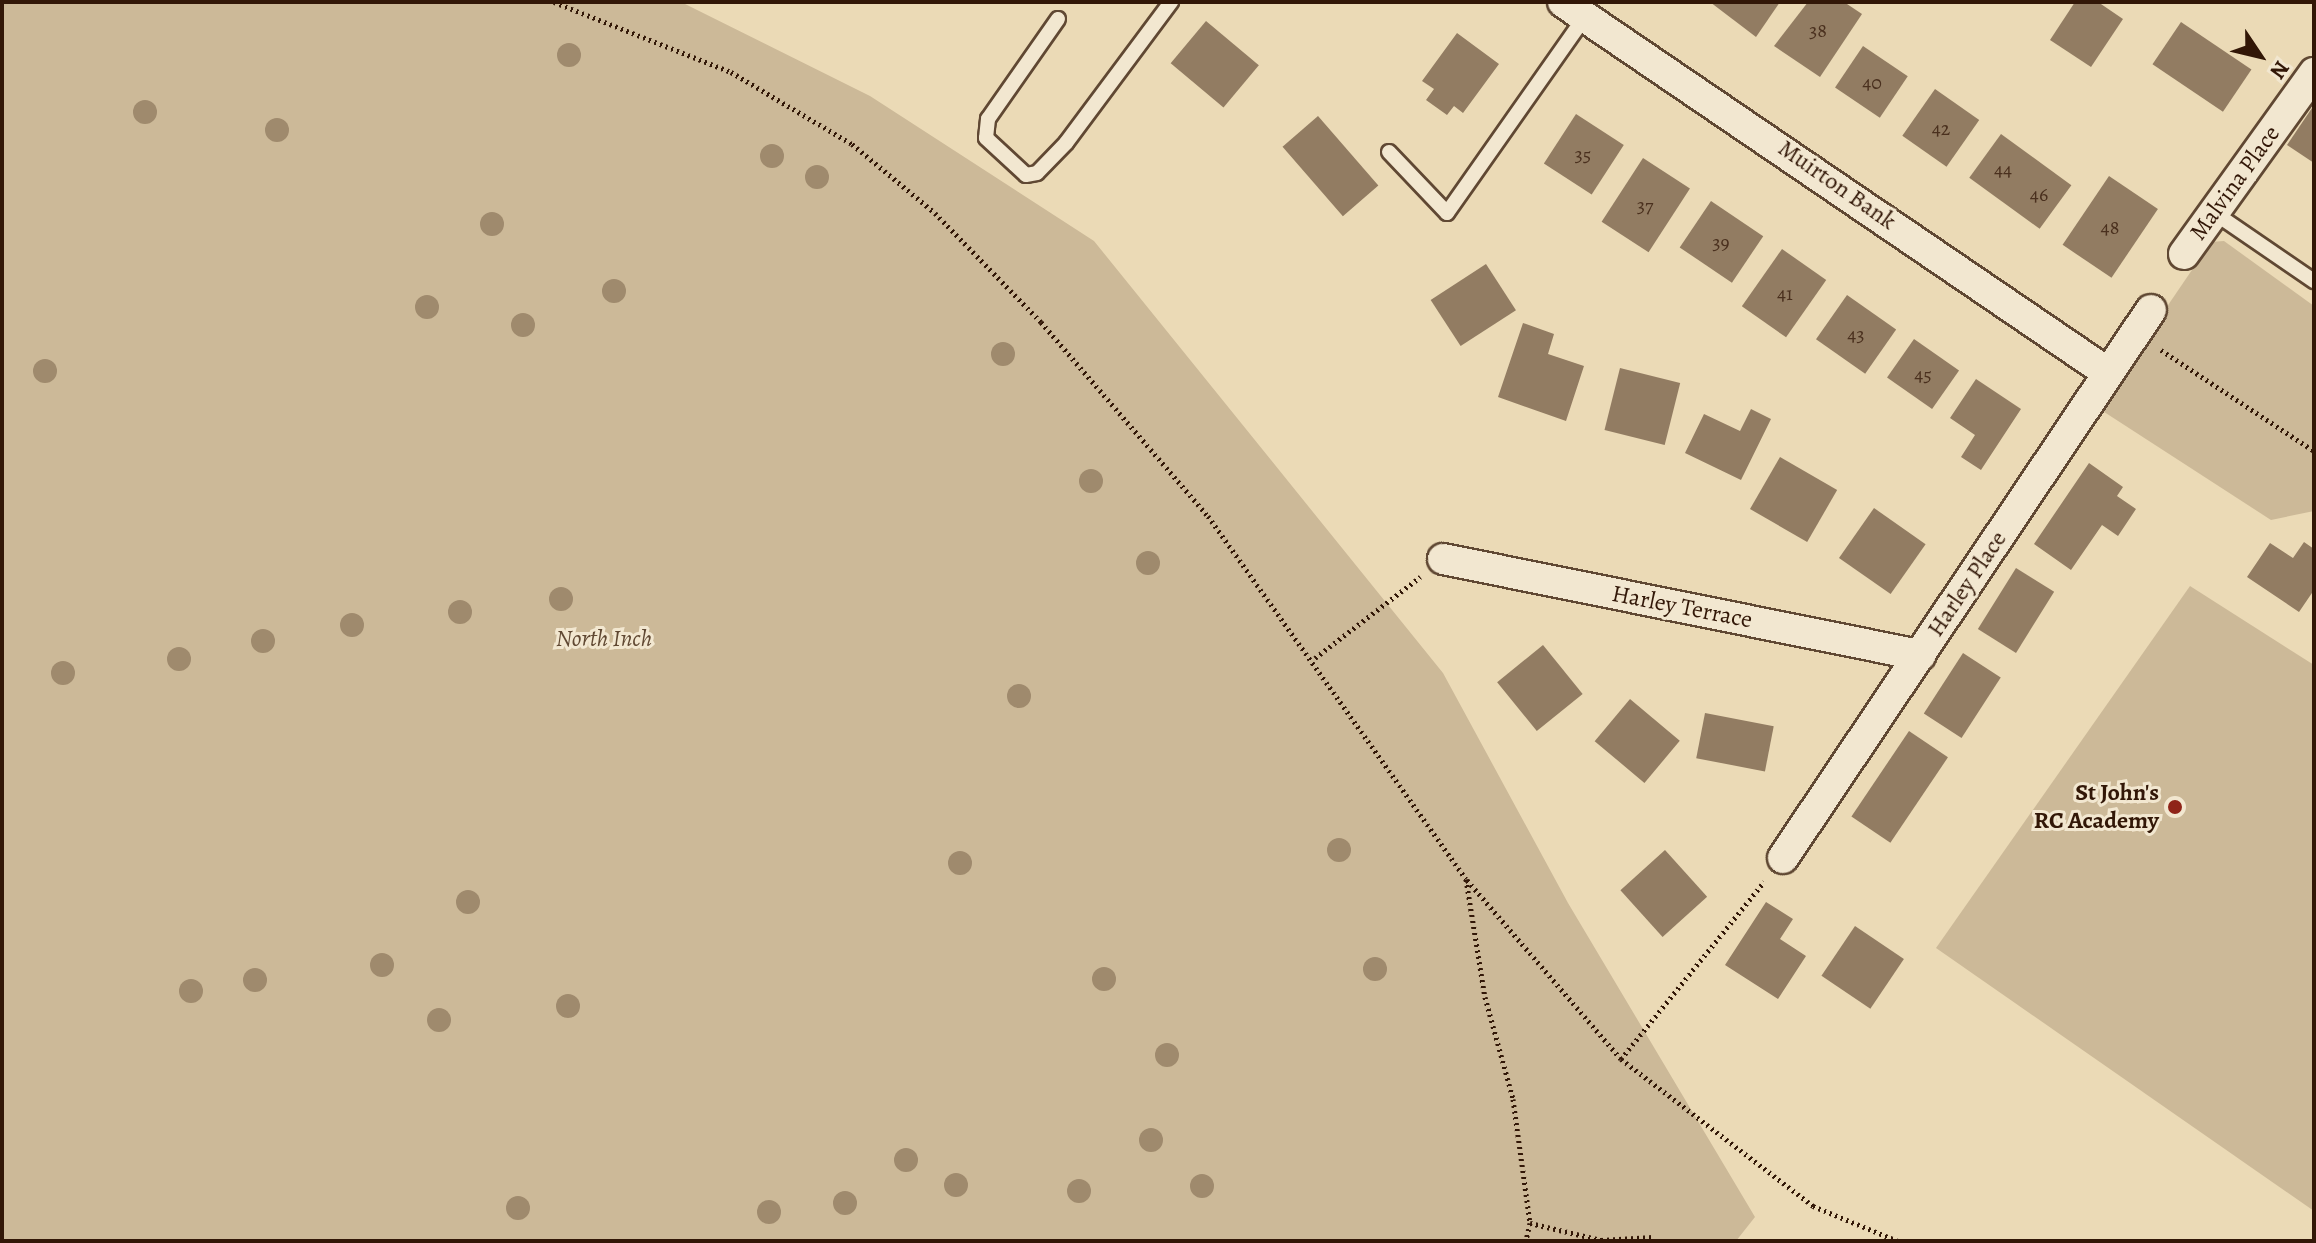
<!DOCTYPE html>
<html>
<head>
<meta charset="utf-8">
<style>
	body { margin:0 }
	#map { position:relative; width:2316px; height:1243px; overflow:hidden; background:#ebdab6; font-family:Alegreya,serif }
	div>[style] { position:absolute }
	.green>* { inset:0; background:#ccb998 }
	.building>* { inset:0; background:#927c62; transform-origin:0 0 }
	.path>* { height:5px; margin-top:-2.5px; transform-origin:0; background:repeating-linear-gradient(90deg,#321707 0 2px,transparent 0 6px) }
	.roads { filter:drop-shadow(2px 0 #604833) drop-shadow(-2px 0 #604833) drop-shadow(0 2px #604833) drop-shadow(0 -2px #604833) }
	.lane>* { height:14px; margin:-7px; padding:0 7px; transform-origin:7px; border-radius:7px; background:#f2e7d0 }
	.street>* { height:30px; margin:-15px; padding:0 15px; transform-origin:15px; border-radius:15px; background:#f2e7d0 }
	.trees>* { width:24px; height:24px; margin:-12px; border-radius:50%; background:#9f8a6d }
	.dots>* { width:22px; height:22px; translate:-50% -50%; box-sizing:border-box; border:4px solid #f2e7d0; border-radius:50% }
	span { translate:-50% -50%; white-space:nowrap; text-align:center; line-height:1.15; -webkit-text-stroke:6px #f2e7d0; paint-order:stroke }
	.number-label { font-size:20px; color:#4a301e }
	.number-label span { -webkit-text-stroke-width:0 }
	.street-label { font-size:24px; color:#321707 }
	.park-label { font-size:24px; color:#604832; font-style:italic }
	.poi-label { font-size:24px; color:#321707; font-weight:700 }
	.right { translate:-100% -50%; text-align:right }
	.frame { position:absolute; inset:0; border:4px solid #321707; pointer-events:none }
	.north { position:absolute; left:2220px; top:16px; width:80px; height:80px; -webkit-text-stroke:6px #f2e7d0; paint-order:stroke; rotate:125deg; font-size:22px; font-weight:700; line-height:32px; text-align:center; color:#321707 }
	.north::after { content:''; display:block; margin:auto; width:28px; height:36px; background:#321707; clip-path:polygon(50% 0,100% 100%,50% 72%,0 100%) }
</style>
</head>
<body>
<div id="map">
	<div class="green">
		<div style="clip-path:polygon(2px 2px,681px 2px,870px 96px,1094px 241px,1443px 673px,1568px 903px,1755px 1217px,1736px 1241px,2px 1241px)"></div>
		<div style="clip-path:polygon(2224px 241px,2314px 306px,2314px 511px,2271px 520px,2098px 408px,2211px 242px)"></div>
		<div style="clip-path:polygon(2190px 586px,2314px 665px,2314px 1211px,1936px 948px)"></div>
	</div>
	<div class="building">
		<div style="clip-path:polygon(1710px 2px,1780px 2px,1756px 37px)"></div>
		<div style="clip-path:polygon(1808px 2px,1844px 2px,1862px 14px,1820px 77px,1774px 46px)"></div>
		<div style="clip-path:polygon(2075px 2px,2098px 2px,2123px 19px,2091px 67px,2050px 40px)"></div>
		<div style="left:1206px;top:21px;width:69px;height:55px;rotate:40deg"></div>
		<div style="left:2181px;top:22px;width:85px;height:51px;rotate:34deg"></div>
		<div style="clip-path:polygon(1457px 33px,1499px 64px,1463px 113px,1454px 106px,1447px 115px,1426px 100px,1434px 89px,1422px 81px)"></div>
		<div style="left:1863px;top:46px;width:54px;height:50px;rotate:34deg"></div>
		<div style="left:1935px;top:89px;width:54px;height:57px;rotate:35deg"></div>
		<div style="clip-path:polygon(2314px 105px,2314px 163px,2287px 145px)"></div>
		<div style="left:1576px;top:114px;width:57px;height:59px;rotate:33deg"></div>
		<div style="left:1318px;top:116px;width:92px;height:47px;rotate:49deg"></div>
		<div style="left:2001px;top:134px;width:87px;height:54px;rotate:36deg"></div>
		<div style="left:1643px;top:158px;width:56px;height:76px;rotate:33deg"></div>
		<div style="left:2109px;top:176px;width:59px;height:83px;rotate:34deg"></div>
		<div style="left:1711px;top:201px;width:63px;height:56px;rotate:34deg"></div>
		<div style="left:1782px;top:249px;width:54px;height:70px;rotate:35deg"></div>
		<div style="left:1486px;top:264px;width:55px;height:66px;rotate:57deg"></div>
		<div style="left:1847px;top:295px;width:60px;height:54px;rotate:35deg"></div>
		<div style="clip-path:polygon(1523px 323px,1554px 334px,1548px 354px,1584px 366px,1566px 421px,1498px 397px)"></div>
		<div style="left:1914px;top:339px;width:55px;height:47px;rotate:35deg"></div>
		<div style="left:1620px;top:368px;width:62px;height:64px;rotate:14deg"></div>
		<div style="clip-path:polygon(1976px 379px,2021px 409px,1981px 470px,1961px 457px,1975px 435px,1950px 418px)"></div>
		<div style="clip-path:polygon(1751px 409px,1771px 419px,1741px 480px,1685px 453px,1704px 414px,1740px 431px)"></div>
		<div style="left:1780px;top:457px;width:66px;height:60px;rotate:30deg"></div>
		<div style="clip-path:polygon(2089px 463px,2123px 487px,2117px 496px,2136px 509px,2118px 536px,2102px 525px,2071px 570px,2034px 544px)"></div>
		<div style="left:1874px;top:508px;width:63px;height:61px;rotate:35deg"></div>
		<div style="clip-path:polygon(2304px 542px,2314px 549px,2314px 590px,2299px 612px,2247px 577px,2270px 543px,2293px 558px)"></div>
		<div style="left:2016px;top:568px;width:45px;height:72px;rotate:32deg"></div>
		<div style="left:1543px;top:645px;width:63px;height:59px;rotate:51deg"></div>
		<div style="left:1963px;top:653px;width:45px;height:72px;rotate:33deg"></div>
		<div style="left:1630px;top:699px;width:65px;height:55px;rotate:40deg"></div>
		<div style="left:1705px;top:713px;width:70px;height:46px;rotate:11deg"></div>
		<div style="left:1909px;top:731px;width:47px;height:103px;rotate:34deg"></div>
		<div style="left:1665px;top:850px;width:63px;height:60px;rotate:48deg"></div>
		<div style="clip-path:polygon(1766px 902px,1793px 919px,1780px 939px,1806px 956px,1778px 999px,1725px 965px)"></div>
		<div style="left:1855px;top:926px;width:59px;height:60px;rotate:34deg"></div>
	</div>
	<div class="path">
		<div style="left:554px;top:2px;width:190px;rotate:21.6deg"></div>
		<div style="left:731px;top:72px;width:141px;rotate:30.8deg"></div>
		<div style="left:852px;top:144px;width:108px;rotate:39.7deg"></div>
		<div style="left:935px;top:213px;width:152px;rotate:45.8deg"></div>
		<div style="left:1041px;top:322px;width:256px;rotate:49.3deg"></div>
		<div style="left:1208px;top:516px;width:445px;rotate:54.6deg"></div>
		<div style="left:1466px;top:879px;width:120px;rotate:80.9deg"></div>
		<div style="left:1485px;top:997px;width:106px;rotate:74.6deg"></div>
		<div style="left:1513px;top:1099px;width:125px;rotate:82.2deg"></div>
		<div style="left:1530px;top:1223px;width:18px;rotate:103deg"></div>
		<div style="left:2161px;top:350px;width:183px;rotate:33.4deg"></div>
		<div style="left:1315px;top:658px;width:133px;rotate:-37.6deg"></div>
		<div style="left:1467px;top:880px;width:236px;rotate:49.3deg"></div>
		<div style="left:1621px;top:1059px;width:242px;rotate:37.4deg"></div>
		<div style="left:1813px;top:1206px;width:92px;rotate:22.4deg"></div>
		<div style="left:1621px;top:1059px;width:228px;rotate:-51.1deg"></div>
		<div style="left:1530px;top:1223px;width:73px;rotate:13.5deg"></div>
		<div style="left:1601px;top:1240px;width:52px;rotate:-3.3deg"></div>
	</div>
	<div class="roads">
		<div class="lane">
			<div style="left:1058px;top:19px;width:122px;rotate:125deg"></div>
			<div style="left:988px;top:119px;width:19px;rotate:96deg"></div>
			<div style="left:986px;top:138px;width:54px;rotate:42.8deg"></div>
			<div style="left:1026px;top:175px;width:11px;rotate:-10deg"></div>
			<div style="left:1037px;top:173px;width:42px;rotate:-46deg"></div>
			<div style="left:1066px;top:143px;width:176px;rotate:-53.3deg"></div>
			<div style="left:1389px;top:152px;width:84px;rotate:46.4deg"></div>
			<div style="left:1447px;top:213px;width:240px;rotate:-54.9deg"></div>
			<div style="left:2216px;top:214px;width:119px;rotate:34.4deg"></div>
		</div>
		<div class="street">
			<div style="left:1563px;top:2px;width:659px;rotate:34.24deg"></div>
			<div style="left:2184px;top:254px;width:223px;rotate:-54.3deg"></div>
			<div style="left:1443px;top:559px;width:487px;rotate:11.4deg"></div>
			<div style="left:1783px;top:858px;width:660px;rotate:-56.12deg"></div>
		</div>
	</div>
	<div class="trees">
		<div style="left:569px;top:55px"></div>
		<div style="left:145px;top:112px"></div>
		<div style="left:277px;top:130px"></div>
		<div style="left:772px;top:156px"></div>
		<div style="left:817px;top:177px"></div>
		<div style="left:492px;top:224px"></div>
		<div style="left:614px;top:291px"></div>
		<div style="left:427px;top:307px"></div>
		<div style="left:523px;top:325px"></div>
		<div style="left:1003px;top:354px"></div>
		<div style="left:45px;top:371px"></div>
		<div style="left:1091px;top:481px"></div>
		<div style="left:1148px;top:563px"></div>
		<div style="left:561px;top:599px"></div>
		<div style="left:460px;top:612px"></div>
		<div style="left:352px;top:625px"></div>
		<div style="left:263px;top:641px"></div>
		<div style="left:179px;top:659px"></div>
		<div style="left:63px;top:673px"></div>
		<div style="left:1019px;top:696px"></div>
		<div style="left:1339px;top:850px"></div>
		<div style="left:960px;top:863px"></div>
		<div style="left:468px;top:902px"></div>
		<div style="left:382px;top:965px"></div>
		<div style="left:1375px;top:969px"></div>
		<div style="left:1104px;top:979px"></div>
		<div style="left:255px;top:980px"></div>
		<div style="left:191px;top:991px"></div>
		<div style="left:568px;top:1006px"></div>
		<div style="left:439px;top:1020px"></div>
		<div style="left:1167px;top:1055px"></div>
		<div style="left:1151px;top:1140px"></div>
		<div style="left:906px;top:1160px"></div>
		<div style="left:956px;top:1185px"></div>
		<div style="left:1202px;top:1186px"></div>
		<div style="left:1079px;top:1191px"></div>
		<div style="left:845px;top:1203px"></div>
		<div style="left:518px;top:1208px"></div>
		<div style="left:769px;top:1212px"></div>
	</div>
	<div class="dots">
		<div style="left:2175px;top:807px;background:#8f2418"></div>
	</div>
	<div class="number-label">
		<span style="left:1818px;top:30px">38</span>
		<span style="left:1872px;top:82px">40</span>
		<span style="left:1941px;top:128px">42</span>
		<span style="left:1583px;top:154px">35</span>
		<span style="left:2003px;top:169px">44</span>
		<span style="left:2039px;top:194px">46</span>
		<span style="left:1645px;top:205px">37</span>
		<span style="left:2110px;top:227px">48</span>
		<span style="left:1721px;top:242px">39</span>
		<span style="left:1785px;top:293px">41</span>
		<span style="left:1856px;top:334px">43</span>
		<span style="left:1923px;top:374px">45</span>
	</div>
	<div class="street-label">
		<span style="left:2235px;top:183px;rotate:-54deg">Malvina Place</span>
		<span style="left:1837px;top:185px;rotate:35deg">Muirton Bank</span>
		<span style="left:1967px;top:584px;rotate:-56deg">Harley Place</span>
		<span style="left:1682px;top:607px;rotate:11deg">Harley Terrace</span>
	</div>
	<div class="park-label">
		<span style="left:604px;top:639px">North Inch</span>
	</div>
	<div class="poi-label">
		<span class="right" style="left:2159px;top:807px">St John's<br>RC Academy</span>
	</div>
	<div class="frame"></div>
	<div class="north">N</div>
</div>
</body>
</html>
